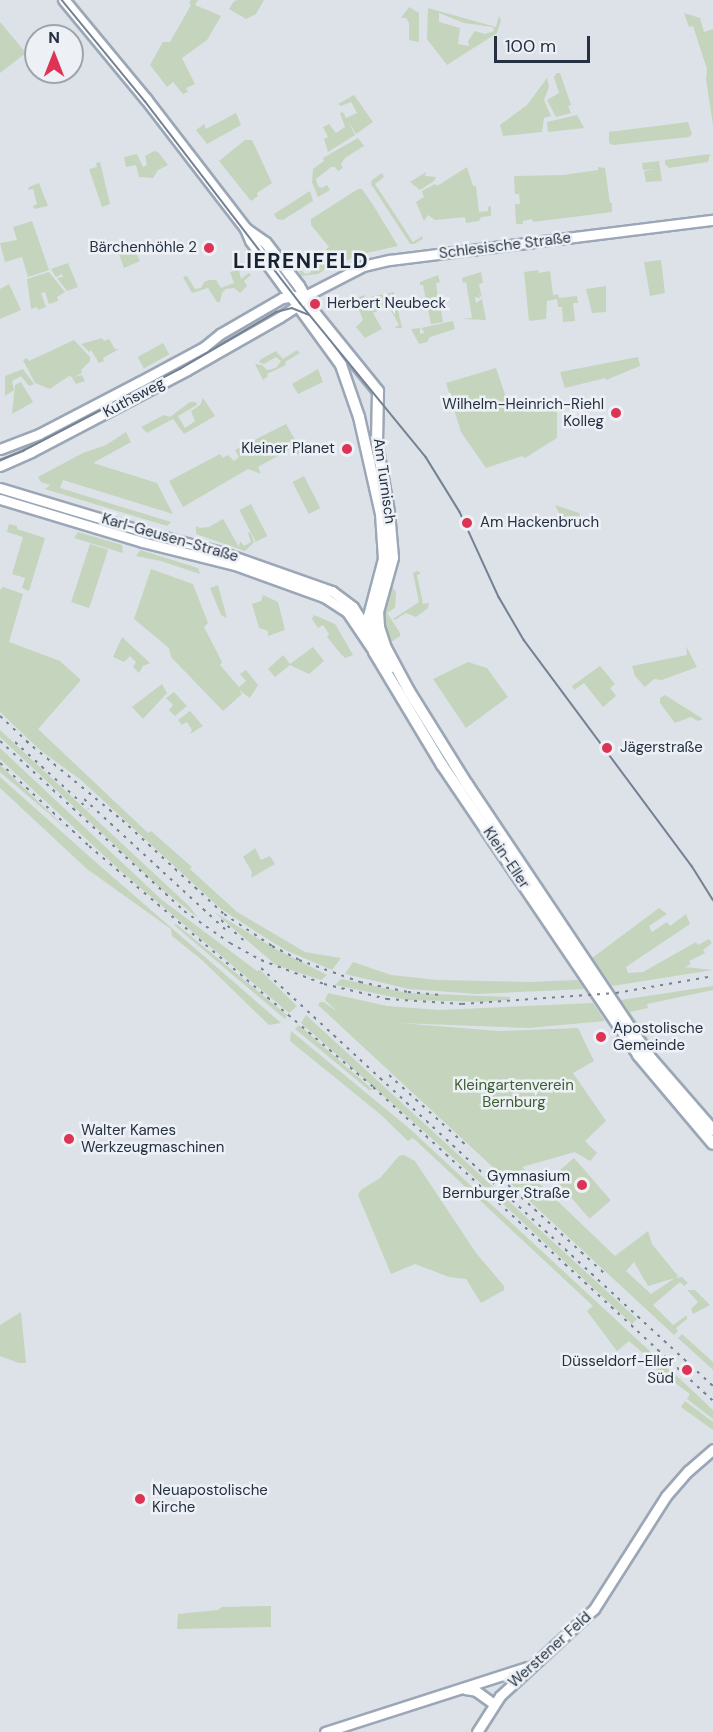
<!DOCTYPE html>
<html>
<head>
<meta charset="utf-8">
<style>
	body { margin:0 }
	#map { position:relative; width:713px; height:1732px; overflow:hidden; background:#dde2e9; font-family:"DM Sans",sans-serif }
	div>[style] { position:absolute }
	.green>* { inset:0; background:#c4d4bd; transform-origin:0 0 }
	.roads { filter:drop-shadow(2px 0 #9ba7b6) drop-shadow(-2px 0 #9ba7b6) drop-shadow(0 2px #9ba7b6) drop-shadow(0 -2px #9ba7b6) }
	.secondary>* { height:9px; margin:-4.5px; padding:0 4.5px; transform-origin:4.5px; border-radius:4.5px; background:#fff }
	.primary>* { height:10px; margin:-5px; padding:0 5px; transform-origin:5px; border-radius:5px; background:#fff }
	.tram>* { height:1.5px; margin:-0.75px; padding:0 0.75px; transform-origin:0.75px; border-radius:0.75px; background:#758294 }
	.rail>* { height:2px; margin-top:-1px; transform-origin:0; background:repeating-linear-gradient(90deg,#758294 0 3px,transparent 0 9px) }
	.dots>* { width:16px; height:16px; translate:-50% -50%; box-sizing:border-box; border:3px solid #edf1f6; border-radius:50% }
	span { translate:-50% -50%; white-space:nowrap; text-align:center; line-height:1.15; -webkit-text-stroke:5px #edf1f6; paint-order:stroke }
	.street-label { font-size:15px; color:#253141 }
	.poi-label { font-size:15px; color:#253141 }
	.right { translate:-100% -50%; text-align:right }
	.left { translate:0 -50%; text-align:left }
	.park-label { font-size:15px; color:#3c5f31 }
	.district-label { font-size:21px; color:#172232; font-weight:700; letter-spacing:1.5px }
	.north { position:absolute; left:24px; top:24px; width:60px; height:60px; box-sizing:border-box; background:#edf1f6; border:2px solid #9da4ae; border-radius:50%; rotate:0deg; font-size:16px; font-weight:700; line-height:24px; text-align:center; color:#253141 }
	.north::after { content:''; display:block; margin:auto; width:21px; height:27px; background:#d35; clip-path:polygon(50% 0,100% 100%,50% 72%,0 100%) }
	.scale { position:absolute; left:494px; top:36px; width:96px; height:27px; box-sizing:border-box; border:3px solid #253141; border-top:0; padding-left:8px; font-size:18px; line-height:21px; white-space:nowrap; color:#253141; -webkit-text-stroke:4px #edf1f6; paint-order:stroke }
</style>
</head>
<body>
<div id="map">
	<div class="green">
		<div style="clip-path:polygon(191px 0,198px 0,195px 5px,221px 16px,207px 40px,182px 58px,195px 84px,186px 88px,188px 92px,183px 94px,173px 82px,167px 87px,150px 65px,163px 42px,170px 42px,191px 5px,189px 3px)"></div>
		<div style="clip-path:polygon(238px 0,264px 0,256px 14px,246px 19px,229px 9px,234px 1px)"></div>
		<div style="clip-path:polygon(409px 7px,419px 13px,419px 42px,409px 40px,409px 23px,406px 18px,401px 18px)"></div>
		<div style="clip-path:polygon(evenodd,428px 8px,496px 27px,499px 16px,501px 20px,497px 33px,447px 65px,427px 39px,428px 8px,439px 13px,464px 23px,493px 27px,494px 31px,485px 34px,475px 31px,468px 41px,469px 46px,458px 44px,460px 28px,439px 22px,439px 13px)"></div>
		<div style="clip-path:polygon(684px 13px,700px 18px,704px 32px,713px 29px,713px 125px,706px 79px,707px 69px,693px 26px,689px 27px)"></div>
		<div style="clip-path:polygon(0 22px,26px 53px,0 73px)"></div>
		<div style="clip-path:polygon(557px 73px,560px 73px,571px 105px,568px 106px,571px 113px,556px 117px,547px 100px,559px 93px,554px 77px)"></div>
		<div style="clip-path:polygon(547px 78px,549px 87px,544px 100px,551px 116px,544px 118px,542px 132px,503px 136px,500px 125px,527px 105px)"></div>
		<div style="clip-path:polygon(354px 95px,373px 122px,356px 134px,348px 121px,355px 135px,328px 152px,324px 139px,328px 137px,323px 127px,329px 124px,336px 133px,345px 127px,340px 113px,343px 112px,346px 118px,357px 113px,351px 102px,341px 106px,338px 104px)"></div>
		<div style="clip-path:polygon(236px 113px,241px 125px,207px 144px,196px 130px,204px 124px,206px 129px)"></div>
		<div style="clip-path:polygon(577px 115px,584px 128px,548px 132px,547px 122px)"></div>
		<div style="clip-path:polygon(688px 122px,692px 134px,689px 137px,613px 145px,609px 143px,609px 132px)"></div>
		<div style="clip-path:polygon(358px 138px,364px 146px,345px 158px,341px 164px,343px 168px,338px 171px,335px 167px,331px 167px,316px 179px,318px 186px,322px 188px,327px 185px,330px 190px,318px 197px,312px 182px,313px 169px,324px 161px,323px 158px)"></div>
		<div style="clip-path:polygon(245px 140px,252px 140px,272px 183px,257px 193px,258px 196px,251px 201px,219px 161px)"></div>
		<div style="clip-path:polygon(154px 151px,158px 152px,168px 165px,158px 170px,153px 178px,139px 177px,136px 165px,126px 167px,124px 157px,137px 154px,143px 167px,147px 165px,145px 156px)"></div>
		<div style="clip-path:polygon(710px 154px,708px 162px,669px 168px,665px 164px,665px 160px)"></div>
		<div style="clip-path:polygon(659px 161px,662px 181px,646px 182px,644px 171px,655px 169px,643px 170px,642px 163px)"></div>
		<div style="clip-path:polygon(100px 162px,110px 204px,102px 207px,89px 169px,97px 167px,96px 163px)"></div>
		<div style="clip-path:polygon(467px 167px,473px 186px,476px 186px,479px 212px,488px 211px,488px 207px,491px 206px,491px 216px,481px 217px,479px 221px,466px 223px,465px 217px,435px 220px,428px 215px,424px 221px,416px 202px,424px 197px,422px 191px,435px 184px,437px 186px)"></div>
		<div style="clip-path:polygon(598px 167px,605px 168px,610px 203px,612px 203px,612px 212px,533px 222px,532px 219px,523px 221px,523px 224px,516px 224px,515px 204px,520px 204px,519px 194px,515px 194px,514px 176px,563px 175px,598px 170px)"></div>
		<div style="clip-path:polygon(426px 172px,425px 176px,436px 177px,434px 181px,420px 190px,410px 182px)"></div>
		<div style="clip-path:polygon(382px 173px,384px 177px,375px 184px,413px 242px,422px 236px,423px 239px,414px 244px,410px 244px,371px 184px,372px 180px)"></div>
		<div style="clip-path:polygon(39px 183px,48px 206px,34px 209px,33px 206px,37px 204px,33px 189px,28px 190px,29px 187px)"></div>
		<div style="clip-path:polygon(358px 189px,362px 189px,373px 205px,398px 246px,362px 254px,340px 263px,338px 261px,318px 274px,301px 276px,299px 271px,301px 269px,305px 274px,310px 273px,312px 268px,309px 263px,329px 247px,311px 225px,311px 219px)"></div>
		<div style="clip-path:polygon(310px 191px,313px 201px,283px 220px,277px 219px,274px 214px)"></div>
		<div style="clip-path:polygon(32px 221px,49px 270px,28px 277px,22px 257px,5px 262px,0 243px,17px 240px,13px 227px)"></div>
		<div style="clip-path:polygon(138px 242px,142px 251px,136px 253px,140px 261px,124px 268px,115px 243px,119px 243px,122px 249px)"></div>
		<div style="clip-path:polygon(661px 260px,665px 293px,650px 296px,644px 262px)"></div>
		<div style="clip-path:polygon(68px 263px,78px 287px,67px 291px,57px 278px,63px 277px,62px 274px,56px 277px,51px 269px)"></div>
		<div style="clip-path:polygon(239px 269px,241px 279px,249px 273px,251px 275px,244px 281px,247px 286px,240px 293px,234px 288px,226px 289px,222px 293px,220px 302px,217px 302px,208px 288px,192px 293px,183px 277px,187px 276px,195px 289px,201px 288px,204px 282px,209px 280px,216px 280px,221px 288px,234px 283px,230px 272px)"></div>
		<div style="clip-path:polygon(538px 270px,539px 273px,550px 271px,553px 295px,558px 294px,559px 298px,577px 296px,578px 303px,573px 303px,575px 321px,563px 322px,562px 307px,558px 307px,557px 299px,547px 301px,546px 319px,529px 321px,524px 272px)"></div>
		<div style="clip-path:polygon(49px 272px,65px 292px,57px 297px,58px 301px,49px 304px,45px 292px,41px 293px,46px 307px,38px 310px,37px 307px,31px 309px,27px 279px)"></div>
		<div style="clip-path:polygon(481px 272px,483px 283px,479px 284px,482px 298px,479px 294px,480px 298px,475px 297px,476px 303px,482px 299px,486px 320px,462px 319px,472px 318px,466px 282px,463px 283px,462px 278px)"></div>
		<div style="clip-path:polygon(438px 275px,440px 282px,436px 283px,438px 297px,431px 297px,432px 303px,439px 298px,443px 322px,431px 324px,423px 285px,420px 285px,420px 282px)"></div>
		<div style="clip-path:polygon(9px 284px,21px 310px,0 319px,0 289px)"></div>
		<div style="clip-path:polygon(606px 286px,606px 312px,592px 313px,586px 289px)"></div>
		<div style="clip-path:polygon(394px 292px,402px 328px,394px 328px,399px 325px,388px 305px,373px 313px,382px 329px,365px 338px,356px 327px,363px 320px,355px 299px,364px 295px,365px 298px,385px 294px,388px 302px,392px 299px,386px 294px)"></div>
		<div style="clip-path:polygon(453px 321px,455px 329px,430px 337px,427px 342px,419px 344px,411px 329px,420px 328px,420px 334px,425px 333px,421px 328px)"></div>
		<div style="clip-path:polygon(102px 338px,104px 341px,109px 339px,115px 349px,119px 349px,103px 358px,104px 361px,99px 363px,91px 350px,89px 352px,81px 344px)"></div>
		<div style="clip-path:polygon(74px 340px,90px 357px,90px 361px,81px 370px,82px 373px,74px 377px,82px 375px,85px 381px,76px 384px,72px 377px,69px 376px,50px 389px,35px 383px,23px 360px,27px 358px,29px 361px)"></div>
		<div style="left:163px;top:343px;width:13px;height:29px;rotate:61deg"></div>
		<div style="clip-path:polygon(297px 350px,300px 353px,285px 362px,286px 365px,267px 374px,268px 376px,263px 380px,255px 364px,262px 365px,267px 370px,276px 368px,281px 361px,276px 357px,264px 364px,259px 362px,261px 359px,276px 351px,283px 359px)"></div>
		<div style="clip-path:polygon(638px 357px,640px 366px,606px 380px,605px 378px,565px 388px,560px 372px)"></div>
		<div style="clip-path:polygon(496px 368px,510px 409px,525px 404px,526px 407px,557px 403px,557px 438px,525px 458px,522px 456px,486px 468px,461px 432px,446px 383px)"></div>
		<div style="clip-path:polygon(23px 369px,34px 384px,29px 386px,21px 376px,12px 381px,14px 390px,5px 396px,5px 376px)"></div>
		<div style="clip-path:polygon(318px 369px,323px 382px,298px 394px,292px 384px)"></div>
		<div style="clip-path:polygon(21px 382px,33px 402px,12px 414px,15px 385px)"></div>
		<div style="clip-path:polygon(203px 398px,215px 416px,184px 434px,173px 419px,147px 433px,141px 427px,164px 415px,170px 417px,190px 402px,196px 402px,197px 405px,178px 416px,185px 428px,195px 421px,191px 411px,200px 405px)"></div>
		<div style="clip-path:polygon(286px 424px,302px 452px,296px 455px,292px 448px,258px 467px,261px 474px,248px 469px,183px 507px,169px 481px,220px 454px,223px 458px,228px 455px,234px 461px,239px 457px,235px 450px)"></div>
		<div style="clip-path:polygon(126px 432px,131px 442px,93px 463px,157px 483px,173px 514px,63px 480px,60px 488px,171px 522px,167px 526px,45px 489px,50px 485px,41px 482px,38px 477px,83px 453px,106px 445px)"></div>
		<div style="left:304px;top:476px;width:36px;height:13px;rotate:63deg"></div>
		<div style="left:251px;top:504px;width:36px;height:13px;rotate:63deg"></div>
		<div style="clip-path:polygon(555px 505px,579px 513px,581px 520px,563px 522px)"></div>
		<div style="clip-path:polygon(223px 519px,239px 547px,240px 541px,244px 546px,251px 542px,248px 533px,250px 532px,254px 542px,245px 551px,196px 534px,196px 526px,200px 528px,209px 527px)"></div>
		<div style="clip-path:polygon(9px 524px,17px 526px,17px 529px,45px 538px,29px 591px,22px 588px,25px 578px,12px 574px,23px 537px,7px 532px)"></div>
		<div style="clip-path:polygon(78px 532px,122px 545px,123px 553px,74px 538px)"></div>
		<div style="left:90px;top:544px;width:19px;height:61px;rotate:18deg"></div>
		<div style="clip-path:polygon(140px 550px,198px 568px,200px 574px,161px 561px,136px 556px)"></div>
		<div style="clip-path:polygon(151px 569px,193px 584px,208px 623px,204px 627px,222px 662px,220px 665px,239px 687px,246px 681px,240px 674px,246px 670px,258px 685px,250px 698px,239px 690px,242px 694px,223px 711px,171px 657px,169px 648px,134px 619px)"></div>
		<div style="clip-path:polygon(417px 571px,421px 573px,417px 575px,423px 604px,429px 603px,428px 608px,416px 617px,406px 613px,395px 620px,393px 619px,419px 602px,413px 573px)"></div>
		<div style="clip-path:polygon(218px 585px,227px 618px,221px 615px,210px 588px)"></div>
		<div style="clip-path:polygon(3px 587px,23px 594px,9px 642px,60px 661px,81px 680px,38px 729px,148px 833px,151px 831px,192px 867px,190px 869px,237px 912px,305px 952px,341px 958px,332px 970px,285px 950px,221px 909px,81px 780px,40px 750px,0 712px,0 590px)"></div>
		<div style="clip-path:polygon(392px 587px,396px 592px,395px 608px,387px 613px,400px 633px,400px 636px,391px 642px,385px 629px,384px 616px)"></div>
		<div style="clip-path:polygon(263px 595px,278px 602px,285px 630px,268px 636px,268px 631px,259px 628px,252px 604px,261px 601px)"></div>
		<div style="clip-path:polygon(314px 615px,335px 624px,353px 655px,345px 658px,341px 654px,327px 637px,329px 634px,323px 625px,318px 628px,312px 619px)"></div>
		<div style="clip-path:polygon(122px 637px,150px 663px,143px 666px,139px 673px,133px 667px,136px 662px,130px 656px,124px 662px,113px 657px)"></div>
		<div style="clip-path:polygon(686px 646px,697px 667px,662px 680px,654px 679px,645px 687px,635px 676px,632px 666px,687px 655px)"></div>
		<div style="clip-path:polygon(313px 647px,324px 661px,309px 674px,290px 665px,275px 677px,268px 669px,283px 655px,290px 664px)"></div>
		<div style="clip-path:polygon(468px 662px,487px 668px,508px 697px,466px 728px,433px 679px)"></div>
		<div style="clip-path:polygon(600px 666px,615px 684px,610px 688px,616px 696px,603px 707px,584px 683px,574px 690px,572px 686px)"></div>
		<div style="clip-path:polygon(162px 684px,167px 693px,143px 719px,132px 707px)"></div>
		<div style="clip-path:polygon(174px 692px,187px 706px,175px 716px,169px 710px,173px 705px,166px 698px)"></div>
		<div style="clip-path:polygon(665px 695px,703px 719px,698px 721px,691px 717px,675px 723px,660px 703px,660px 698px)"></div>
		<div style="clip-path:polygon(190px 711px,203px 726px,190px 734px,192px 730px,187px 722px,182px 725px,178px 720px)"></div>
		<div style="clip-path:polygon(0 730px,189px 906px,198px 918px,158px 886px,0 737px)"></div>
		<div style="clip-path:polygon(0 748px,162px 900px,257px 971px,260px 970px,297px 1006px,289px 1013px,123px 873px,0 759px)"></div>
		<div style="clip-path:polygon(0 765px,43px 806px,68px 830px,0 772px)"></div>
		<div style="clip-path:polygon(0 777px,99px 865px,281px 1023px,269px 1025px,202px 960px,172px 936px,171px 929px,87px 869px,0 788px)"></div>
		<div style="clip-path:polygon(255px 848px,261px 860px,270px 856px,275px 864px,251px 878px,252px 872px,243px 857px)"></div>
		<div style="clip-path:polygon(659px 908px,667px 914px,649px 926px,652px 932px,667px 922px,670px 926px,686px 914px,690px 924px,626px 967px,628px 973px,643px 972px,696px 942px,698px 945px,709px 939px,712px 943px,703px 950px,705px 953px,689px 961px,691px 964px,685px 967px,713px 970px,612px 986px,592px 958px)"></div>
		<div style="clip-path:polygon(214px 912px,272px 947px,327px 975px,321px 980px,276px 965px)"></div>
		<div style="clip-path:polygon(176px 924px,287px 1015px,285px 1019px,174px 925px)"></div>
		<div style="clip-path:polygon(353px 962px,391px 975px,437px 980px,530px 982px,578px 980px,584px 989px,477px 994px,409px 989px,345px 974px)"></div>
		<div style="clip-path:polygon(341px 979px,408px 993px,511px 997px,507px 1000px,482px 1002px,407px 1000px,335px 985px)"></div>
		<div style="clip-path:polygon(713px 986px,713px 990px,647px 1004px,648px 1008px,630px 1012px,653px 1045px,671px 1039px,671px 1042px,655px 1047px,650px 1045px,621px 1000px)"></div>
		<div style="clip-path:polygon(evenodd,328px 993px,387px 1006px,439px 1010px,593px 1003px,605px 1021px,528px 1028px,399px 1023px,499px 1031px,578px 1028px,594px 1061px,573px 1073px,606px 1121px,585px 1141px,597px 1153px,590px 1161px,575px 1152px,522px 1167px,615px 1256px,648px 1231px,652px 1244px,678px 1276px,676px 1278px,682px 1277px,688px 1283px,684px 1286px,680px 1282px,653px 1305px,673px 1325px,687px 1315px,687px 1319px,676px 1328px,678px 1331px,674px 1335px,318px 1005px,320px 1002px,324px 1002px,339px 1013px,325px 1000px,328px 993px,634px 1262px,648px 1286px,675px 1278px,651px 1294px,626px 1271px,634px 1262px)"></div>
		<div style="clip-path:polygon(306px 1015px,637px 1319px,632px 1324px,445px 1150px,301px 1023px)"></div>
		<div style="clip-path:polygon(299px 1025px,373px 1090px,369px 1090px,295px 1029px)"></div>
		<div style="clip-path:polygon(291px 1031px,410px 1129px,655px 1356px,651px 1360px,629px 1341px,617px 1351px,587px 1311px,593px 1306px,413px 1138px,408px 1141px,380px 1114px,290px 1041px)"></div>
		<div style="clip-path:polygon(404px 1155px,415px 1161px,476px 1253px,504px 1286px,504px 1290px,481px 1303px,466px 1279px,449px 1277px,415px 1264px,391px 1274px,358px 1195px,361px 1190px,380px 1178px,399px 1156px)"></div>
		<div style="left:574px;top:1158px;width:56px;height:28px;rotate:49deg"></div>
		<div style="clip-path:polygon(687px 1290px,695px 1290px,710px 1305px,693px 1314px,691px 1309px,698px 1302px)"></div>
		<div style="clip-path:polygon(21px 1312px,26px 1363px,19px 1363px,0 1356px,0 1325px)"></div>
		<div style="clip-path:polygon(682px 1334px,713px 1362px,713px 1370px,678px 1338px)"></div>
		<div style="clip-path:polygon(659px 1359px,713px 1410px,713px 1419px,687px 1399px,690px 1394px,655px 1368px)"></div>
		<div style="clip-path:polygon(685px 1401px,713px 1422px,713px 1430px,681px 1407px)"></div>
		<div style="clip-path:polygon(271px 1606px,271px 1627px,177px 1629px,178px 1614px,218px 1610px,222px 1607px)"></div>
	</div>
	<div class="roads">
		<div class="secondary">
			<div style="left:0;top:449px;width:42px;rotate:-21deg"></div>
			<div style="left:39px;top:434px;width:113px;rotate:-27.5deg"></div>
			<div style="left:139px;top:382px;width:74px;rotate:-28.3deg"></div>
			<div style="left:204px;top:347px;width:21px;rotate:-39deg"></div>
			<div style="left:220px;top:334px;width:72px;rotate:-30.1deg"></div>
			<div style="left:282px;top:298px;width:14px;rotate:-8deg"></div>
			<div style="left:0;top:466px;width:34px;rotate:-24deg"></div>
			<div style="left:31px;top:452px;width:176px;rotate:-27.7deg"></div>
			<div style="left:187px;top:370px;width:107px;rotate:-29.7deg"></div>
			<div style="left:280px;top:317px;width:20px;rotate:-33deg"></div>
			<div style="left:297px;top:306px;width:13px;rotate:-51deg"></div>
			<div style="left:305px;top:296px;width:65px;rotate:-27.3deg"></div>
			<div style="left:363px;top:266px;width:28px;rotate:-13deg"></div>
			<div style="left:390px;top:260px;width:325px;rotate:-7.1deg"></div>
			<div style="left:0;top:488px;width:148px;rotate:16.8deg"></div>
			<div style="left:142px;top:531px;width:82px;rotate:14.9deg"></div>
			<div style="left:221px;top:552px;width:118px;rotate:19.4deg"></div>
			<div style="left:332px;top:591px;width:26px;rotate:37deg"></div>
			<div style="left:353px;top:607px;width:71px;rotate:57.7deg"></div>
			<div style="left:0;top:499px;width:148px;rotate:16.8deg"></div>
			<div style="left:142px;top:542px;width:96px;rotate:13.9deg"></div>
			<div style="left:235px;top:565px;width:95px;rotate:19.8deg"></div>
			<div style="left:324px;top:597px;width:27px;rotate:33deg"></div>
			<div style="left:347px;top:612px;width:48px;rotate:56deg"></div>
			<div style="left:465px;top:1689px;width:11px;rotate:10deg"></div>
			<div style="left:476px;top:1691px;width:22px;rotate:36deg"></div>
			<div style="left:325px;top:1732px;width:213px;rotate:-17.8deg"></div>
			<div style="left:477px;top:1732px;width:43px;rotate:-57.4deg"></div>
			<div style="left:500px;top:1696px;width:128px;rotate:-42.8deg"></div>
			<div style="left:594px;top:1609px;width:134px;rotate:-57.5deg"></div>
			<div style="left:666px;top:1496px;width:33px;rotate:-49deg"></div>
			<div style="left:688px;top:1471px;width:33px;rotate:-41deg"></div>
		</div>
		<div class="primary">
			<div style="left:64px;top:0;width:129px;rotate:50.4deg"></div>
			<div style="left:146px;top:99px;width:164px;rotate:52.4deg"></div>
			<div style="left:246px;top:229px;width:13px;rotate:67deg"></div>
			<div style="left:251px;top:241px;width:153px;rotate:54deg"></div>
			<div style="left:341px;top:365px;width:55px;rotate:70.9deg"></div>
			<div style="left:359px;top:417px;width:99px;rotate:77.2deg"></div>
			<div style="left:381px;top:514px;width:45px;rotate:86.2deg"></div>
			<div style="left:384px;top:559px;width:59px;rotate:104.7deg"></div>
			<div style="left:369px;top:616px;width:36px;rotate:82deg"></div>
			<div style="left:374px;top:652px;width:132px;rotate:59deg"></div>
			<div style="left:442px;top:765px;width:350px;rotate:55.9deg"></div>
			<div style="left:638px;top:1055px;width:116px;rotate:49.9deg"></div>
			<div style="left:246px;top:229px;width:24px;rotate:35deg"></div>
			<div style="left:266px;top:243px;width:54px;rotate:52.5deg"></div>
			<div style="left:299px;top:286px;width:30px;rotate:60deg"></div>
			<div style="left:314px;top:312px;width:102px;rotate:51deg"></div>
			<div style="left:378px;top:391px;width:53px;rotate:91.1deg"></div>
			<div style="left:377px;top:444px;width:69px;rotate:80deg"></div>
			<div style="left:389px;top:512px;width:46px;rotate:85deg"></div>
			<div style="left:393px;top:558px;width:56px;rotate:105.5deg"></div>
			<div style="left:378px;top:612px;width:15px;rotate:86deg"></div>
			<div style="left:379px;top:627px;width:22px;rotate:72deg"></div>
			<div style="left:386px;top:648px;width:49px;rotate:61.9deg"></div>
			<div style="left:409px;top:691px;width:110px;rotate:58.1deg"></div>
			<div style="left:467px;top:784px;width:327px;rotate:56.2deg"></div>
			<div style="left:649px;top:1056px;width:98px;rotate:49.1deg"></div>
		</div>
	</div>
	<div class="tram">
		<div style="left:62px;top:0;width:131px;rotate:50.6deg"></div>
		<div style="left:145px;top:101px;width:255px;rotate:52.5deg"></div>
		<div style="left:300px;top:303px;width:199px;rotate:50.7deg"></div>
		<div style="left:426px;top:457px;width:65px;rotate:58.3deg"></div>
		<div style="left:460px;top:512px;width:94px;rotate:65.4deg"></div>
		<div style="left:499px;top:597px;width:50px;rotate:59.8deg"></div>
		<div style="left:524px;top:640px;width:282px;rotate:53.4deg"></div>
		<div style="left:692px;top:866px;width:40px;rotate:58deg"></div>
		<div style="left:0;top:460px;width:25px;rotate:-21deg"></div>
		<div style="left:23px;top:451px;width:177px;rotate:-27.6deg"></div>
		<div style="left:180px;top:369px;width:112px;rotate:-30.7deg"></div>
		<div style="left:276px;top:312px;width:16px;rotate:-14deg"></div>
		<div style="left:292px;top:308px;width:18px;rotate:22deg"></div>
	</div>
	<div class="rail">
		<div style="left:0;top:716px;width:42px;rotate:43.1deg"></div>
		<div style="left:0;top:741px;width:251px;rotate:42.7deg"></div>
		<div style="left:184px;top:911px;width:56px;rotate:34.8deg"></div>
		<div style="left:230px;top:943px;width:35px;rotate:29deg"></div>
		<div style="left:261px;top:960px;width:67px;rotate:20.9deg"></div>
		<div style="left:324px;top:984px;width:65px;rotate:13.4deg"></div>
		<div style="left:387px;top:999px;width:75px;rotate:3.8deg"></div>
		<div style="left:462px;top:1004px;width:154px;rotate:-4.1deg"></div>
		<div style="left:616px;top:993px;width:98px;rotate:-9.9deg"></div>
		<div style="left:26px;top:741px;width:124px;rotate:39.5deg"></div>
		<div style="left:122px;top:820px;width:139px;rotate:42.7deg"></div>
		<div style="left:224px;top:914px;width:58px;rotate:33.7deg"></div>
		<div style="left:272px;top:946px;width:30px;rotate:27deg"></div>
		<div style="left:299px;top:960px;width:65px;rotate:19.8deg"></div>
		<div style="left:360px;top:982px;width:49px;rotate:11.8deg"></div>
		<div style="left:408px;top:992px;width:36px;rotate:5deg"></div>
		<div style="left:15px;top:742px;width:99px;rotate:42.5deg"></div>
		<div style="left:0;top:763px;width:122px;rotate:43deg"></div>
		<div style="left:89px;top:846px;width:372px;rotate:40.3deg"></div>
		<div style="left:373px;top:1087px;width:463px;rotate:42.7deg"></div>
		<div style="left:84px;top:799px;width:192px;rotate:42.7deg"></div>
		<div style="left:221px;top:920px;width:30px;rotate:42deg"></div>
		<div style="left:261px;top:968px;width:616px;rotate:42.76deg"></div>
		<div style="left:389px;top:1075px;width:108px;rotate:42.4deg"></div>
		<div style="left:508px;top:1185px;width:132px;rotate:42.5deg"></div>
	</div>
	<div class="dots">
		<div style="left:209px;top:248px;background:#d35"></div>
		<div style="left:315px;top:304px;background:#d35"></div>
		<div style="left:616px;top:413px;background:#d35"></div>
		<div style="left:347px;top:449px;background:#d35"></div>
		<div style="left:467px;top:523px;background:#d35"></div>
		<div style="left:607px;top:748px;background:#d35"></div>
		<div style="left:601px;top:1037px;background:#d35"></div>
		<div style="left:69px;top:1139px;background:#d35"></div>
		<div style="left:582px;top:1185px;background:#d35"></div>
		<div style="left:687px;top:1370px;background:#d35"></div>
		<div style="left:140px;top:1499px;background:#d35"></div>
	</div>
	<div class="street-label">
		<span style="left:505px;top:246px;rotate:-7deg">Schlesische Straße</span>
		<span style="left:134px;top:398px;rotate:-28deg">Kuthsweg</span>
		<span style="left:384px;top:481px;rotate:82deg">Am Turnisch</span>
		<span style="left:170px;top:538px;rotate:16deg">Karl-Geusen-Straße</span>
		<span style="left:506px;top:858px;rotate:56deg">Klein-Eller</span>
		<span style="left:550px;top:1650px;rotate:-42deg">Werstener Feld</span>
	</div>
	<div class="poi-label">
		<span class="right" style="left:197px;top:248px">Bärchenhöhle 2</span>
		<span class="left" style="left:327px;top:304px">Herbert Neubeck</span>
		<span class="right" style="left:604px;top:413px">Wilhelm-Heinrich-Riehl<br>Kolleg</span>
		<span class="right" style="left:335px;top:449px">Kleiner Planet</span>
		<span class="left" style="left:480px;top:523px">Am Hackenbruch</span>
		<span class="left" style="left:620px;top:748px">Jägerstraße</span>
		<span class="left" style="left:613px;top:1037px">Apostolische<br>Gemeinde</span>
		<span class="left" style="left:81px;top:1139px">Walter Kames<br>Werkzeugmaschinen</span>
		<span class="right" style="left:570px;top:1185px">Gymnasium<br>Bernburger Straße</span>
		<span class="right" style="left:674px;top:1370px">Düsseldorf-Eller<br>Süd</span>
		<span class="left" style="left:152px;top:1499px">Neuapostolische<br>Kirche</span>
	</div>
	<div class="park-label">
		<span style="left:514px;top:1094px">Kleingartenverein<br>Bernburg</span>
	</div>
	<div class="district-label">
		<span style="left:301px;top:261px">LIERENFELD</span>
	</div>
	<div class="north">N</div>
	<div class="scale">100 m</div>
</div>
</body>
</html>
